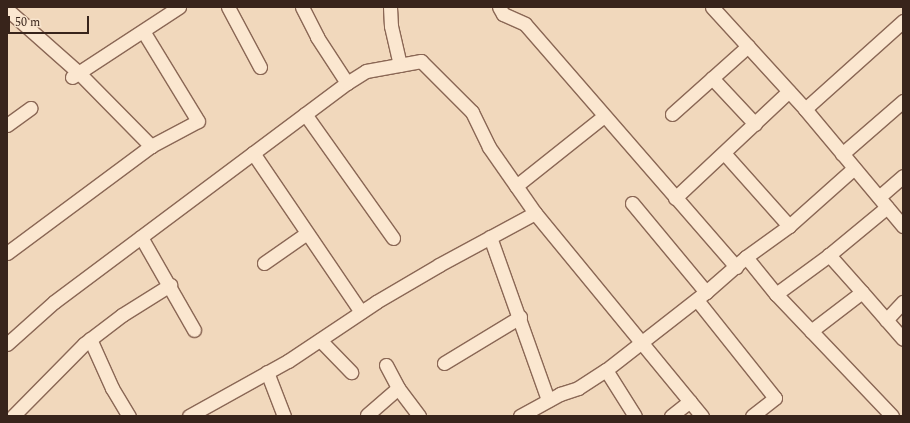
<!DOCTYPE html>
<html>
<head>
<meta charset="utf-8">
<style>
	body { margin:0 }
	#map { position:relative; width:910px; height:423px; overflow:hidden; background:#f1d8bc; font-family:Spectral,serif }
	div>[style] { position:absolute }
	.roads { filter:drop-shadow(1px 0 #8a6755) drop-shadow(-1px 0 #8a6755) drop-shadow(0 1px #8a6755) drop-shadow(0 -1px #8a6755) }
	.minor>* { height:13px; margin:-6.5px; padding:0 6.5px; transform-origin:6.5px; border-radius:6.5px; background:#fbe7d0 }
	span { translate:-50% -50%; white-space:nowrap; text-align:center; line-height:1.15; -webkit-text-stroke:3px #f8e4cd; paint-order:stroke }
	.frame { position:absolute; inset:0; border:8px solid #38241b; pointer-events:none }
	.scale { position:absolute; left:8px; top:16px; width:81px; height:18px; box-sizing:border-box; border:2px solid #38241b; border-top:0; padding-left:5px; font-size:12px; line-height:14px; white-space:nowrap; color:#38241b; -webkit-text-stroke:3px #f8e4cd; paint-order:stroke }
</style>
</head>
<body>
<div id="map">
	<div class="roads">
		<div class="minor">
			<div style="left:228px;top:7px;width:68px;rotate:61.9deg"></div>
			<div style="left:302px;top:7px;width:34px;rotate:63deg"></div>
			<div style="left:317px;top:37px;width:55px;rotate:56.9deg"></div>
			<div style="left:390px;top:7px;width:19px;rotate:87deg"></div>
			<div style="left:391px;top:26px;width:40px;rotate:77deg"></div>
			<div style="left:499px;top:7px;width:8px;rotate:60deg"></div>
			<div style="left:503px;top:14px;width:24px;rotate:24deg"></div>
			<div style="left:525px;top:24px;width:322px;rotate:49deg"></div>
			<div style="left:712px;top:7px;width:138px;rotate:47.6deg"></div>
			<div style="left:805px;top:109px;width:153px;rotate:50.1deg"></div>
			<div style="left:9px;top:11px;width:94px;rotate:41.5deg"></div>
			<div style="left:79px;top:73px;width:103px;rotate:45.4deg"></div>
			<div style="left:72px;top:77px;width:128px;rotate:-33.2deg"></div>
			<div style="left:712px;top:78px;width:63px;rotate:46.9deg"></div>
			<div style="left:805px;top:109px;width:132px;rotate:-41.9deg"></div>
			<div style="left:305px;top:114px;width:152px;rotate:54.6deg"></div>
			<div style="left:672px;top:114px;width:102px;rotate:-41.8deg"></div>
			<div style="left:7px;top:125px;width:29px;rotate:-36deg"></div>
			<div style="left:253px;top:153px;width:192px;rotate:55.8deg"></div>
			<div style="left:724px;top:153px;width:98px;rotate:48.3deg"></div>
			<div style="left:842px;top:154px;width:81px;rotate:-41deg"></div>
			<div style="left:516px;top:186px;width:112px;rotate:-38.5deg"></div>
			<div style="left:879px;top:197px;width:32px;rotate:-41deg"></div>
			<div style="left:675px;top:198px;width:156px;rotate:-43.2deg"></div>
			<div style="left:632px;top:203px;width:116px;rotate:50.3deg"></div>
			<div style="left:141px;top:237px;width:107px;rotate:60.3deg"></div>
			<div style="left:490px;top:237px;width:173px;rotate:70.4deg"></div>
			<div style="left:7px;top:253px;width:179px;rotate:-36.6deg"></div>
			<div style="left:151px;top:146px;width:53px;rotate:-28deg"></div>
			<div style="left:198px;top:121px;width:105px;rotate:-121.4deg"></div>
			<div style="left:746px;top:257px;width:48px;rotate:51deg"></div>
			<div style="left:776px;top:294px;width:168px;rotate:46.4deg"></div>
			<div style="left:264px;top:263px;width:52px;rotate:-34.9deg"></div>
			<div style="left:862px;top:292px;width:62px;rotate:48.9deg"></div>
			<div style="left:776px;top:294px;width:66px;rotate:-36.3deg"></div>
			<div style="left:829px;top:255px;width:75px;rotate:-39.6deg"></div>
			<div style="left:697px;top:300px;width:125px;rotate:51.5deg"></div>
			<div style="left:775px;top:398px;width:29px;rotate:142deg"></div>
			<div style="left:886px;top:320px;width:25px;rotate:-47deg"></div>
			<div style="left:811px;top:331px;width:64px;rotate:-37.4deg"></div>
			<div style="left:862px;top:292px;width:50px;rotate:-131.7deg"></div>
			<div style="left:90px;top:339px;width:54px;rotate:65.8deg"></div>
			<div style="left:112px;top:388px;width:33px;rotate:59deg"></div>
			<div style="left:320px;top:340px;width:45px;rotate:45.9deg"></div>
			<div style="left:7px;top:344px;width:63px;rotate:-41.8deg"></div>
			<div style="left:54px;top:302px;width:366px;rotate:-36.8deg"></div>
			<div style="left:347px;top:83px;width:22px;rotate:-32deg"></div>
			<div style="left:366px;top:71px;width:56px;rotate:-10.3deg"></div>
			<div style="left:421px;top:61px;width:72px;rotate:45deg"></div>
			<div style="left:472px;top:112px;width:39px;rotate:64deg"></div>
			<div style="left:489px;top:147px;width:80px;rotate:55.1deg"></div>
			<div style="left:535px;top:213px;width:263px;rotate:50.6deg"></div>
			<div style="left:444px;top:363px;width:89px;rotate:-31.2deg"></div>
			<div style="left:386px;top:365px;width:26px;rotate:62deg"></div>
			<div style="left:398px;top:388px;width:35px;rotate:53deg"></div>
			<div style="left:606px;top:370px;width:54px;rotate:57.8deg"></div>
			<div style="left:267px;top:372px;width:47px;rotate:68.9deg"></div>
			<div style="left:367px;top:415px;width:41px;rotate:-41.1deg"></div>
			<div style="left:13px;top:416px;width:101px;rotate:-45.4deg"></div>
			<div style="left:84px;top:344px;width:48px;rotate:-37.3deg"></div>
			<div style="left:122px;top:315px;width:57px;rotate:-32deg"></div>
			<div style="left:189px;top:416px;width:113px;rotate:-29.1deg"></div>
			<div style="left:288px;top:361px;width:106px;rotate:-33.8deg"></div>
			<div style="left:376px;top:302px;width:73px;rotate:-30.4deg"></div>
			<div style="left:439px;top:265px;width:109px;rotate:-28.4deg"></div>
			<div style="left:520px;top:416px;width:46px;rotate:-28.8deg"></div>
			<div style="left:560px;top:394px;width:19px;rotate:-18deg"></div>
			<div style="left:578px;top:388px;width:33px;rotate:-33deg"></div>
			<div style="left:606px;top:370px;width:127px;rotate:-38deg"></div>
			<div style="left:706px;top:292px;width:53px;rotate:-41.2deg"></div>
			<div style="left:746px;top:257px;width:53px;rotate:-35.8deg"></div>
			<div style="left:789px;top:226px;width:87px;rotate:-41.7deg"></div>
			<div style="left:671px;top:416px;width:24px;rotate:-38deg"></div>
		</div>
	</div>
	<div class="frame"></div>
	<div class="scale">50 m</div>
</div>
</body>
</html>
